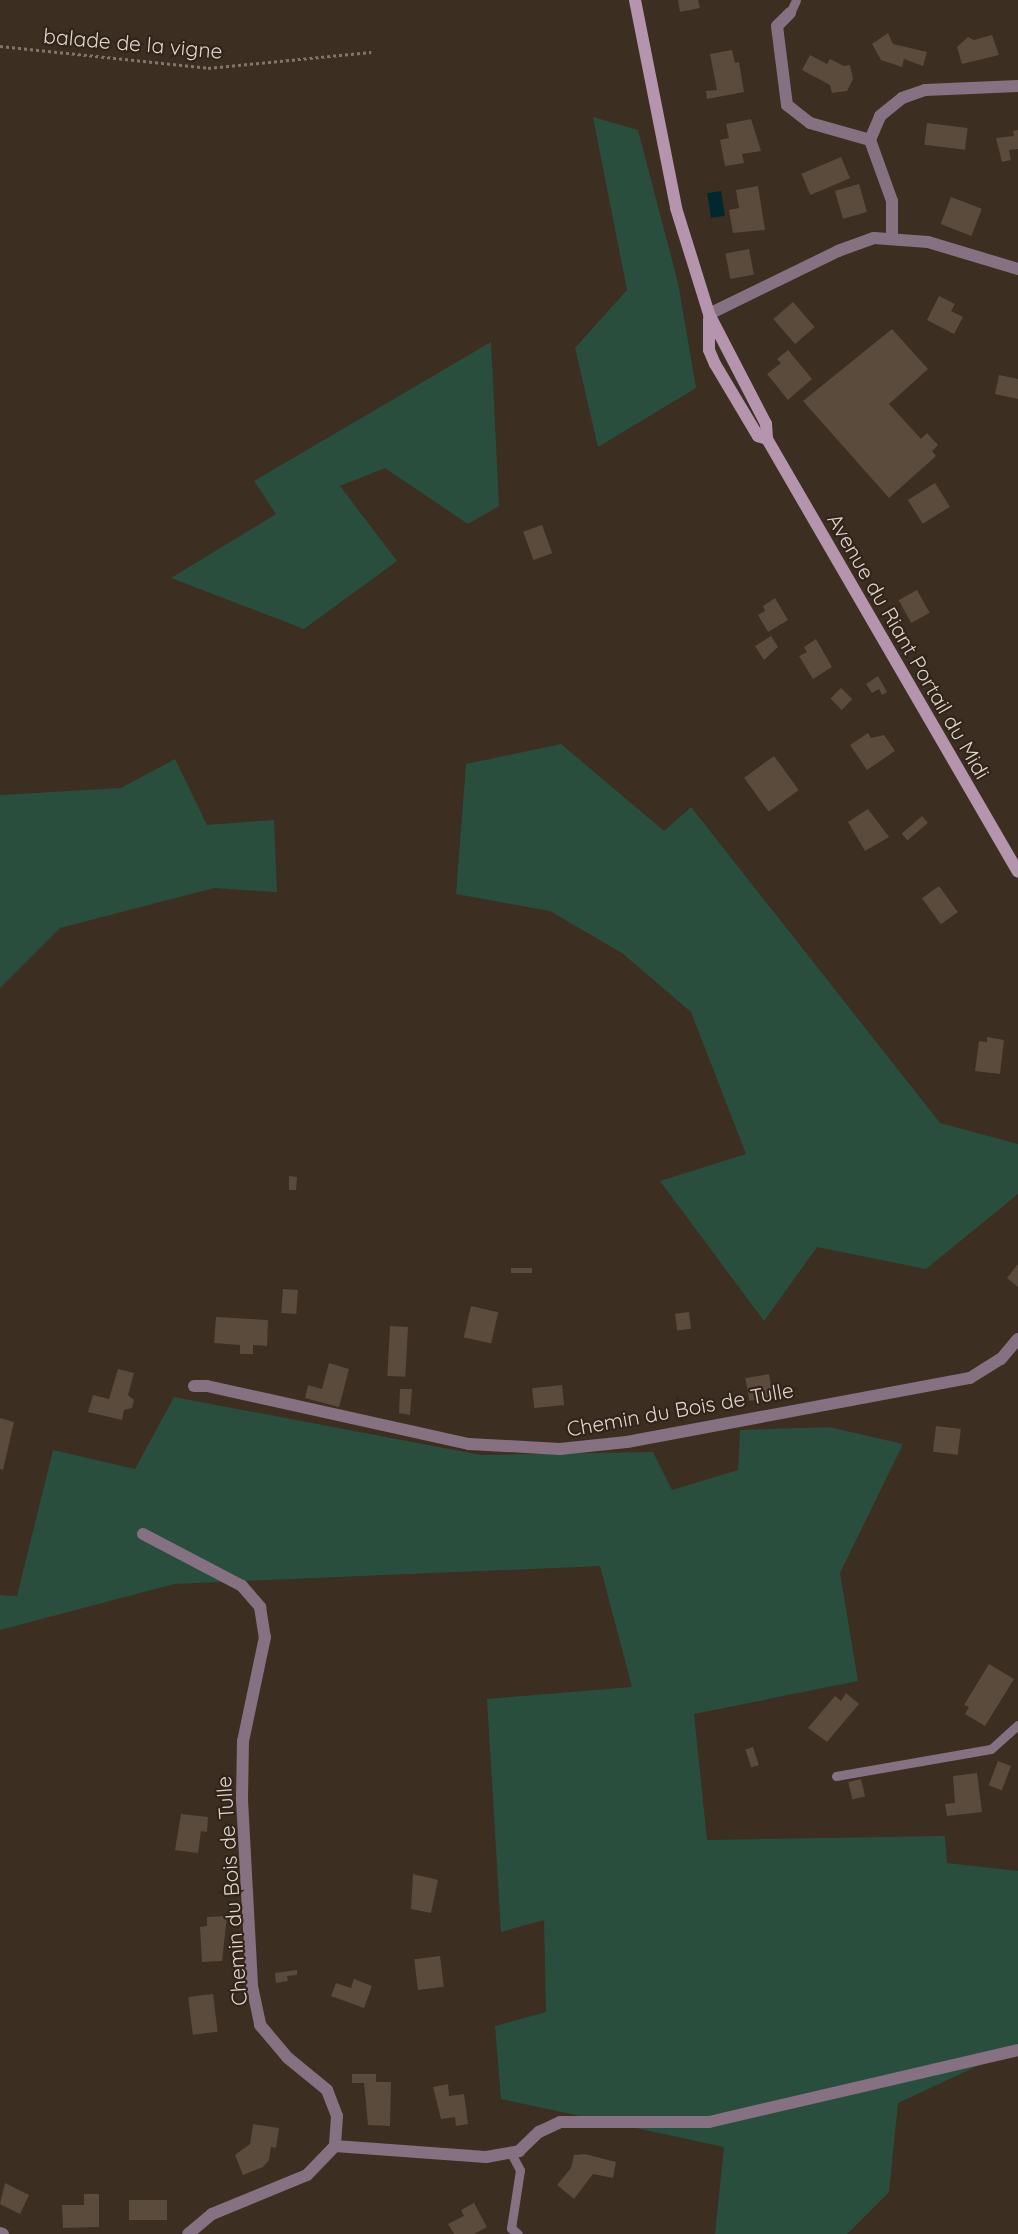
<!DOCTYPE html>
<html>
<head>
<meta charset="utf-8">
<style>
	body { margin:0 }
	#map { position:relative; width:1018px; height:2234px; overflow:hidden; background:#3c2e21; font-family:Quicksand,sans-serif }
	div>[style] { position:absolute }
	.green>* { inset:0; background:#294e3d }
	.water>* { inset:0; background:#00282e; transform-origin:0 0 }
	.building>* { inset:0; background:#5a4b3d; transform-origin:0 0 }
	.path>* { height:3px; margin-top:-1.5px; transform-origin:0; background:repeating-linear-gradient(90deg,#82766c 0 3px,transparent 0 6px) }
	.lane>* { height:9px; margin:-4.5px; padding:0 4.5px; transform-origin:4.5px; border-radius:4.5px; background:#857181 }
	.street>* { height:12px; margin:-6px; padding:0 6px; transform-origin:6px; border-radius:6px; background:#857181 }
	.secondary>* { height:12px; margin:-6px; padding:0 6px; transform-origin:6px; border-radius:6px; background:#b595ae }
	span { translate:-50% -50%; white-space:nowrap; text-align:center; line-height:1.15; -webkit-text-stroke:4.5px #322418; paint-order:stroke }
	.street-label { font-size:21px; color:#dfd6ce }
</style>
</head>
<body>
<div id="map">
	<div class="green">
		<div style="clip-path:polygon(593px 117px,638px 130px,678px 283px,696px 388px,598px 447px,575px 348px,627px 290px)"></div>
		<div style="clip-path:polygon(491px 342px,499px 506px,468px 524px,385px 468px,340px 486px,397px 561px,304px 629px,171px 578px,276px 514px,254px 481px)"></div>
		<div style="clip-path:polygon(561px 744px,664px 831px,691px 807px,940px 1123px,1018px 1144px,1018px 1194px,926px 1269px,817px 1247px,764px 1321px,660px 1181px,746px 1154px,691px 1012px,622px 953px,550px 911px,456px 894px,466px 764px)"></div>
		<div style="clip-path:polygon(175px 759px,207px 825px,274px 820px,277px 892px,214px 888px,60px 928px,0 988px,0 795px,121px 788px)"></div>
		<div style="clip-path:polygon(174px 1397px,481px 1455px,653px 1452px,672px 1490px,738px 1470px,740px 1430px,829px 1427px,903px 1444px,840px 1573px,858px 1681px,694px 1714px,707px 1840px,945px 1836px,947px 1863px,1018px 1871px,1018px 2047px,898px 2103px,889px 2192px,847px 2234px,715px 2234px,724px 2147px,501px 2099px,495px 2026px,546px 2012px,544px 1920px,501px 1932px,487px 1699px,632px 1687px,600px 1566px,174px 1584px,0 1630px,0 1595px,17px 1596px,53px 1450px,135px 1469px)"></div>
	</div>
	<div class="water">
		<div style="left:721px;top:191px;width:25px;height:14px;rotate:81deg"></div>
	</div>
	<div class="building">
		<div style="clip-path:polygon(678px 0,698px 0,700px 8px,680px 12px)"></div>
		<div style="clip-path:polygon(888px 33px,893px 44px,927px 52px,923px 66px,904px 59px,902px 67px,881px 60px,872px 44px)"></div>
		<div style="clip-path:polygon(992px 35px,999px 55px,962px 64px,957px 47px,968px 37px,974px 40px)"></div>
		<div style="clip-path:polygon(732px 50px,735px 63px,739px 62px,744px 92px,707px 99px,706px 91px,717px 90px,710px 54px)"></div>
		<div style="clip-path:polygon(810px 55px,827px 64px,830px 59px,844px 66px,850px 65px,853px 79px,847px 91px,832px 93px,830px 85px,802px 70px)"></div>
		<div style="clip-path:polygon(751px 119px,761px 151px,742px 154px,744px 163px,725px 166px,720px 140px,729px 138px,726px 124px)"></div>
		<div style="left:927px;top:123px;width:41px;height:22px;rotate:7deg"></div>
		<div style="clip-path:polygon(1018px 130px,1018px 149px,1009px 150px,1011px 160px,1002px 162px,996px 138px,1014px 136px,1013px 131px)"></div>
		<div style="left:841px;top:157px;width:23px;height:43px;rotate:67deg"></div>
		<div style="left:859px;top:184px;width:29px;height:25px;rotate:74deg"></div>
		<div style="clip-path:polygon(758px 186px,765px 230px,733px 233px,729px 210px,739px 208px,736px 190px)"></div>
		<div style="left:951px;top:197px;width:33px;height:29px;rotate:21deg"></div>
		<div style="left:749px;top:249px;width:26px;height:24px;rotate:79deg"></div>
		<div style="clip-path:polygon(939px 296px,955px 304px,951px 311px,963px 317px,954px 334px,927px 320px)"></div>
		<div style="left:793px;top:302px;width:33px;height:26px;rotate:49deg"></div>
		<div style="clip-path:polygon(892px 329px,928px 369px,889px 404px,921px 439px,927px 433px,938px 445px,932px 451px,936px 456px,889px 498px,803px 401px)"></div>
		<div style="clip-path:polygon(788px 350px,812px 379px,788px 400px,767px 374px,781px 363px,777px 359px)"></div>
		<div style="clip-path:polygon(999px 375px,1018px 379px,1018px 399px,995px 394px)"></div>
		<div style="left:935px;top:483px;width:28px;height:32px;rotate:58deg"></div>
		<div style="left:542px;top:525px;width:30px;height:20px;rotate:70deg"></div>
		<div style="left:917px;top:590px;width:26px;height:21px;rotate:61deg"></div>
		<div style="clip-path:polygon(775px 598px,788px 620px,768px 632px,758px 615px,765px 611px,763px 606px)"></div>
		<div style="clip-path:polygon(771px 636px,778px 647px,764px 660px,755px 646px)"></div>
		<div style="clip-path:polygon(816px 639px,832px 667px,813px 679px,799px 656px,807px 652px,804px 647px)"></div>
		<div style="clip-path:polygon(878px 676px,887px 692px,882px 695px,879px 689px,872px 693px,866px 684px)"></div>
		<div style="left:841px;top:688px;width:16px;height:15px;rotate:45deg"></div>
		<div style="clip-path:polygon(868px 733px,871px 738px,884px 735px,895px 751px,867px 770px,850px 745px)"></div>
		<div style="left:774px;top:756px;width:42px;height:37px;rotate:54deg"></div>
		<div style="clip-path:polygon(868px 809px,889px 837px,865px 851px,848px 822px)"></div>
		<div style="left:922px;top:816px;width:9px;height:27px;rotate:49deg"></div>
		<div style="left:939px;top:886px;width:32px;height:21px;rotate:54deg"></div>
		<div style="clip-path:polygon(987px 1037px,1004px 1040px,1000px 1074px,975px 1071px,979px 1041px,987px 1042px)"></div>
		<div style="clip-path:polygon(289px 1176px,297px 1177px,296px 1190px,289px 1190px)"></div>
		<div style="clip-path:polygon(1018px 1264px,1018px 1287px,1007px 1278px)"></div>
		<div style="left:532px;top:1268px;width:5px;height:21px;rotate:90deg"></div>
		<div style="left:283px;top:1289px;width:15px;height:24px;rotate:4deg"></div>
		<div style="left:471px;top:1306px;width:28px;height:32px;rotate:13deg"></div>
		<div style="left:689px;top:1312px;width:17px;height:14px;rotate:83deg"></div>
		<div style="clip-path:polygon(216px 1317px,268px 1320px,267px 1346px,253px 1345px,253px 1354px,240px 1354px,240px 1345px,214px 1343px)"></div>
		<div style="left:390px;top:1326px;width:18px;height:50px;rotate:3deg"></div>
		<div style="clip-path:polygon(329px 1363px,349px 1369px,339px 1407px,305px 1398px,308px 1385px,322px 1389px)"></div>
		<div style="clip-path:polygon(118px 1369px,134px 1373px,128px 1395px,134px 1400px,132px 1408px,124px 1410px,122px 1420px,88px 1412px,93px 1395px,109px 1399px)"></div>
		<div style="left:769px;top:1374px;width:23px;height:24px;rotate:80deg"></div>
		<div style="left:562px;top:1385px;width:20px;height:30px;rotate:84deg"></div>
		<div style="clip-path:polygon(400px 1389px,412px 1389px,410px 1415px,399px 1413px)"></div>
		<div style="clip-path:polygon(0 1418px,14px 1422px,3px 1470px,0 1469px)"></div>
		<div style="left:936px;top:1426px;width:25px;height:26px;rotate:7deg"></div>
		<div style="clip-path:polygon(989px 1664px,1014px 1679px,985px 1726px,965px 1714px,969px 1707px,964px 1705px)"></div>
		<div style="clip-path:polygon(846px 1693px,859px 1704px,827px 1742px,808px 1728px,835px 1696px,841px 1701px)"></div>
		<div style="left:753px;top:1747px;width:19px;height:8px;rotate:72deg"></div>
		<div style="left:998px;top:1761px;width:14px;height:26px;rotate:21deg"></div>
		<div style="clip-path:polygon(977px 1773px,982px 1812px,947px 1816px,945px 1804px,955px 1803px,953px 1776px)"></div>
		<div style="left:861px;top:1779px;width:18px;height:13px;rotate:77deg"></div>
		<div style="clip-path:polygon(181px 1814px,208px 1817px,207px 1832px,201px 1831px,198px 1853px,175px 1850px)"></div>
		<div style="clip-path:polygon(413px 1874px,438px 1880px,431px 1913px,411px 1909px)"></div>
		<div style="clip-path:polygon(227px 1916px,222px 1961px,202px 1962px,200px 1927px,207px 1926px,207px 1917px)"></div>
		<div style="left:440px;top:1956px;width:31px;height:26px;rotate:83deg"></div>
		<div style="clip-path:polygon(297px 1970px,297px 1975px,287px 1976px,288px 1981px,276px 1983px,275px 1973px)"></div>
		<div style="clip-path:polygon(354px 1979px,372px 1986px,364px 2008px,331px 1996px,336px 1983px,351px 1988px)"></div>
		<div style="left:213px;top:1994px;width:38px;height:25px;rotate:83deg"></div>
		<div style="clip-path:polygon(352px 2074px,376px 2074px,376px 2082px,391px 2082px,390px 2126px,368px 2125px,364px 2083px,352px 2083px)"></div>
		<div style="clip-path:polygon(448px 2084px,449px 2096px,464px 2094px,468px 2124px,456px 2126px,455px 2117px,441px 2119px,433px 2087px)"></div>
		<div style="clip-path:polygon(253px 2124px,279px 2128px,276px 2148px,271px 2147px,269px 2160px,263px 2167px,243px 2175px,235px 2155px,250px 2144px)"></div>
		<div style="clip-path:polygon(585px 2154px,616px 2162px,613px 2178px,593px 2174px,574px 2199px,557px 2185px,571px 2168px,574px 2155px)"></div>
		<div style="clip-path:polygon(5px 2183px,29px 2195px,20px 2214px,0 2204px)"></div>
		<div style="clip-path:polygon(84px 2194px,99px 2194px,99px 2227px,63px 2228px,62px 2205px,84px 2205px)"></div>
		<div style="left:167px;top:2200px;width:20px;height:38px;rotate:90deg"></div>
		<div style="clip-path:polygon(474px 2203px,487px 2227px,474px 2234px,454px 2234px,448px 2224px,464px 2216px,461px 2210px)"></div>
	</div>
	<div class="path">
		<div style="left:0;top:46px;width:209px;rotate:6deg"></div>
		<div style="left:208px;top:68px;width:164px;rotate:-5.6deg"></div>
	</div>
	<div class="lane">
		<div style="left:790px;top:13px;width:14px;rotate:-65deg"></div>
		<div style="left:836px;top:1776px;width:157px;rotate:-9.9deg"></div>
		<div style="left:991px;top:1749px;width:36px;rotate:-42deg"></div>
		<div style="left:511px;top:2153px;width:19px;rotate:62deg"></div>
		<div style="left:520px;top:2170px;width:59px;rotate:98.8deg"></div>
		<div style="left:511px;top:2228px;width:9px;rotate:41deg"></div>
	</div>
	<div class="street">
		<div style="left:790px;top:13px;width:18px;rotate:135deg"></div>
		<div style="left:777px;top:26px;width:80px;rotate:82.8deg"></div>
		<div style="left:787px;top:105px;width:29px;rotate:38deg"></div>
		<div style="left:810px;top:123px;width:62px;rotate:15.8deg"></div>
		<div style="left:892px;top:239px;width:38px;rotate:-90deg"></div>
		<div style="left:892px;top:201px;width:65px;rotate:-109.8deg"></div>
		<div style="left:870px;top:140px;width:26px;rotate:-67deg"></div>
		<div style="left:880px;top:116px;width:28px;rotate:-39deg"></div>
		<div style="left:902px;top:98px;width:24px;rotate:-19deg"></div>
		<div style="left:925px;top:90px;width:93px;rotate:-2.5deg"></div>
		<div style="left:709px;top:314px;width:144px;rotate:-26deg"></div>
		<div style="left:838px;top:251px;width:38px;rotate:-20deg"></div>
		<div style="left:874px;top:238px;width:54px;rotate:4.2deg"></div>
		<div style="left:928px;top:242px;width:94px;rotate:16.7deg"></div>
		<div style="left:194px;top:1386px;width:13px"></div>
		<div style="left:207px;top:1386px;width:268px;rotate:12.5deg"></div>
		<div style="left:469px;top:1444px;width:91px;rotate:3.1deg"></div>
		<div style="left:560px;top:1449px;width:67px;rotate:-6deg"></div>
		<div style="left:627px;top:1442px;width:349px;rotate:-10.6deg"></div>
		<div style="left:970px;top:1378px;width:36px;rotate:-32deg"></div>
		<div style="left:1001px;top:1359px;width:26px;rotate:-50deg"></div>
		<div style="left:143px;top:1534px;width:112px;rotate:27.7deg"></div>
		<div style="left:242px;top:1586px;width:28px;rotate:49deg"></div>
		<div style="left:260px;top:1607px;width:30px;rotate:81deg"></div>
		<div style="left:265px;top:1637px;width:106px;rotate:101.9deg"></div>
		<div style="left:243px;top:1741px;width:59px;rotate:91deg"></div>
		<div style="left:242px;top:1800px;width:186px;rotate:86.9deg"></div>
		<div style="left:252px;top:1986px;width:40px;rotate:78deg"></div>
		<div style="left:260px;top:2025px;width:43px;rotate:49.7deg"></div>
		<div style="left:288px;top:2058px;width:50px;rotate:39.4deg"></div>
		<div style="left:327px;top:2090px;width:28px;rotate:69deg"></div>
		<div style="left:337px;top:2116px;width:30px;rotate:94deg"></div>
		<div style="left:335px;top:2146px;width:40px;rotate:134deg"></div>
		<div style="left:307px;top:2175px;width:103px;rotate:157.7deg"></div>
		<div style="left:212px;top:2214px;width:31px;rotate:140deg"></div>
		<div style="left:335px;top:2146px;width:151px;rotate:4.2deg"></div>
		<div style="left:486px;top:2157px;width:34px;rotate:-10deg"></div>
		<div style="left:519px;top:2151px;width:28px;rotate:-44deg"></div>
		<div style="left:539px;top:2132px;width:23px;rotate:-25deg"></div>
		<div style="left:560px;top:2122px;width:149px"></div>
		<div style="left:709px;top:2122px;width:317px;rotate:-13.1deg"></div>
		<div style="left:0;top:2233px;width:3px;rotate:18deg"></div>
	</div>
	<div class="secondary">
		<div style="left:635px;top:0;width:212px;rotate:78.8deg"></div>
		<div style="left:676px;top:208px;width:111px;rotate:72.7deg"></div>
		<div style="left:709px;top:314px;width:124px;rotate:62.6deg"></div>
		<div style="left:766px;top:424px;width:15px;rotate:86deg"></div>
		<div style="left:767px;top:439px;width:500px;rotate:59.9deg"></div>
		<div style="left:709px;top:319px;width:31px;rotate:90deg"></div>
		<div style="left:709px;top:350px;width:15px;rotate:67deg"></div>
		<div style="left:715px;top:364px;width:84px;rotate:59.2deg"></div>
		<div style="left:758px;top:436px;width:9px;rotate:18deg"></div>
	</div>
	<div class="street-label">
		<span style="left:133px;top:43px;rotate:5deg">balade de la vigne</span>
		<span style="left:909px;top:646px;rotate:60deg">Avenue du Riant Portail du Midi</span>
		<span style="left:680px;top:1409px;rotate:-10deg">Chemin du Bois de Tulle</span>
		<span style="left:231px;top:1891px;rotate:-94deg">Chemin du Bois de Tulle</span>
	</div>
</div>
</body>
</html>
